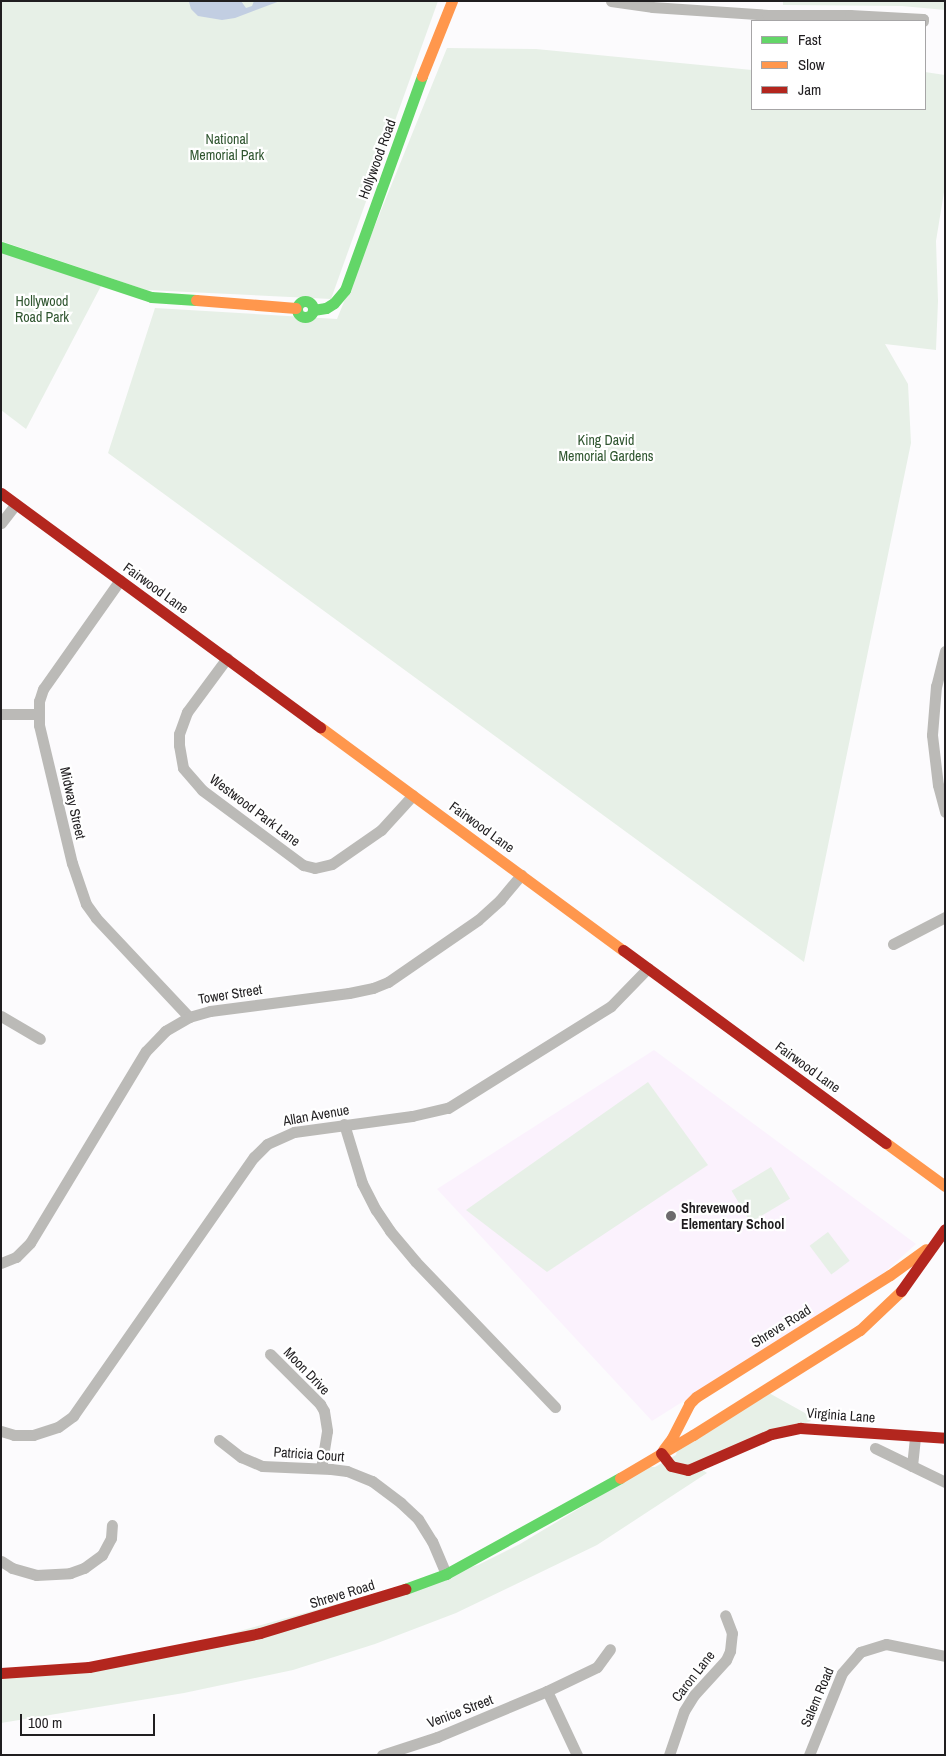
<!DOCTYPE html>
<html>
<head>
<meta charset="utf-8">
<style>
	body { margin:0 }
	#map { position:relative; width:946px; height:1756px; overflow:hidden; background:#fcfbfd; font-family:"Archivo Narrow",sans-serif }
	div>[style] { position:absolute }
	.education>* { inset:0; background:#fbf2fd }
	.green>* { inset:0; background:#e7f0e7; transform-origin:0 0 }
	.water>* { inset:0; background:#c2cee2 }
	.street>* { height:11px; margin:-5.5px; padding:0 5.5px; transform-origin:5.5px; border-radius:5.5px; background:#bbbab7 }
	.fast>* { height:11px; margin:-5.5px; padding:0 5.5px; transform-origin:5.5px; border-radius:5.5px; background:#63d668 }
	.fast>.ring { margin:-5.5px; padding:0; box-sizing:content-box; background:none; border:11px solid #63d668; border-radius:50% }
	.slow>* { height:11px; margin:-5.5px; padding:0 5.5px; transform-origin:5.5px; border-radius:5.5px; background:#ff974d }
	.jam>* { height:11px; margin:-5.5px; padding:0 5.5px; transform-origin:5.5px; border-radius:5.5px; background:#b3261e }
	.dots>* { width:14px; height:14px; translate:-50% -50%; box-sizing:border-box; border:2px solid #fff; border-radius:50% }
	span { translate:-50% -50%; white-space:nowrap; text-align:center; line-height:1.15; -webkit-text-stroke:4.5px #fff; paint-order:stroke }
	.park-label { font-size:14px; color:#2f552f }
	.street-label { font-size:14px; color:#201e20 }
	.poi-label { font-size:14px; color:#201e20; font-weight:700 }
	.left { translate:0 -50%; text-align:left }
	.frame { position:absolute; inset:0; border:2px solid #201e20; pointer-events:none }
	.legend { position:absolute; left:751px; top:20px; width:175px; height:90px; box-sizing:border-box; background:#fff; border:1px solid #a6a5a6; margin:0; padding:6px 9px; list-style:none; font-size:15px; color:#201e20 }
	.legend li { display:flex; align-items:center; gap:10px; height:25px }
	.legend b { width:25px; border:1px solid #a6a5a6 }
	.scale { position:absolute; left:20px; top:1714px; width:135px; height:22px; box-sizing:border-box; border:2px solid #201e20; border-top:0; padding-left:6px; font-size:15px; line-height:18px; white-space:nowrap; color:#201e20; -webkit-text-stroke:4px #fff; paint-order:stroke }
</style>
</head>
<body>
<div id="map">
	<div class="education">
		<div style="clip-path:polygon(654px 1050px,916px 1244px,876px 1280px,652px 1421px,437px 1189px)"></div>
	</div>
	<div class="green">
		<div style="clip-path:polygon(1px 1px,438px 1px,331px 299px,146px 290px,1px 241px)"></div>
		<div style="clip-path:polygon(783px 1px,945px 1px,945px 10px,902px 6px,783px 5px)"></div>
		<div style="clip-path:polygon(447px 48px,536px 49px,752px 70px,752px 109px,925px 109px,925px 72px,945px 75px,945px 186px,936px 241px,938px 301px,936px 350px,885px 344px,908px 384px,911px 443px,804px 962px,108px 453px,155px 308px,337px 319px)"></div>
		<div style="clip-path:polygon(1px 251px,101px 286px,26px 429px,1px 410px)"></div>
		<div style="clip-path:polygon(648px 1082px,708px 1165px,547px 1272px,466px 1210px)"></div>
		<div style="left:771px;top:1167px;width:37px;height:46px;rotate:59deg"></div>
		<div style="left:828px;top:1232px;width:36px;height:23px;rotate:53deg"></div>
		<div style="clip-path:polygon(769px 1393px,805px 1413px,811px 1421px,694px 1464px,707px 1473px,597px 1545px,456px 1613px,375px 1644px,293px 1670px,184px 1693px,1px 1723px,1px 1677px,102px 1669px,478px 1565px,520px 1544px,648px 1467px,655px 1467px,676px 1455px,677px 1450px)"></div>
	</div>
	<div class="water">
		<div style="clip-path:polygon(241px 1px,246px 8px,252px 6px,254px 1px,280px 1px,235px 18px,222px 20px,198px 16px,191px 9px,189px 2px)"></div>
	</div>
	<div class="street">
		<div style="left:611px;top:1px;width:41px;rotate:8.3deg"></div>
		<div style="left:652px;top:7px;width:116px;rotate:3.9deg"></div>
		<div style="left:768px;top:15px;width:82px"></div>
		<div style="left:850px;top:15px;width:73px;rotate:3.1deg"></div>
		<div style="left:923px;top:19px;width:2px;rotate:90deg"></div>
		<div style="left:1px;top:523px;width:24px;rotate:-52deg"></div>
		<div style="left:120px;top:580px;width:133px;rotate:125.2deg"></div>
		<div style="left:43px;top:689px;width:13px;rotate:108deg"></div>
		<div style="left:39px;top:701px;width:24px;rotate:90deg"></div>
		<div style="left:39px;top:725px;width:142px;rotate:76.6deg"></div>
		<div style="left:72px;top:863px;width:43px;rotate:71.1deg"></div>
		<div style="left:86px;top:904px;width:17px;rotate:54deg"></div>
		<div style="left:96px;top:918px;width:136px;rotate:46.8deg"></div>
		<div style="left:945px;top:651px;width:36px;rotate:104deg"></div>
		<div style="left:936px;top:686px;width:49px;rotate:94.7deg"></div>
		<div style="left:932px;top:735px;width:50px;rotate:83.2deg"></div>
		<div style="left:938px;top:785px;width:28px;rotate:75deg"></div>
		<div style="left:227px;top:658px;width:67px;rotate:126.5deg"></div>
		<div style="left:187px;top:712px;width:23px;rotate:110deg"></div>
		<div style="left:179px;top:734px;width:11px;rotate:90deg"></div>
		<div style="left:179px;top:745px;width:23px;rotate:80deg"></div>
		<div style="left:183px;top:768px;width:29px;rotate:49deg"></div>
		<div style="left:202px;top:790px;width:126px;rotate:36.6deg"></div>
		<div style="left:303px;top:865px;width:12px;rotate:14deg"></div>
		<div style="left:315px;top:868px;width:17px;rotate:-13deg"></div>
		<div style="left:332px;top:864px;width:60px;rotate:-34.8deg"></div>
		<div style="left:381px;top:830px;width:47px;rotate:-47.6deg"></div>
		<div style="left:1px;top:714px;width:37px"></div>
		<div style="left:893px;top:944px;width:59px;rotate:-27.4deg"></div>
		<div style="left:1px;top:1016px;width:45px;rotate:30.5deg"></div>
		<div style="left:344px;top:1124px;width:62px;rotate:73deg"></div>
		<div style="left:362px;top:1183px;width:30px;rotate:63deg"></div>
		<div style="left:376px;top:1210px;width:25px;rotate:56deg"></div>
		<div style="left:390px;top:1231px;width:40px;rotate:50deg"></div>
		<div style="left:416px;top:1262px;width:201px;rotate:46.2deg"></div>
		<div style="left:1px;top:1263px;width:16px;rotate:-22deg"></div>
		<div style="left:16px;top:1257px;width:20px;rotate:-45deg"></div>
		<div style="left:30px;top:1243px;width:224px;rotate:-58.9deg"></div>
		<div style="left:146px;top:1051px;width:28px;rotate:-46deg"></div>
		<div style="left:165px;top:1031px;width:28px;rotate:-30deg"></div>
		<div style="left:189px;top:1017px;width:22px;rotate:-16deg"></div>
		<div style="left:210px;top:1011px;width:140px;rotate:-7.4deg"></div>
		<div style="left:349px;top:993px;width:25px;rotate:-12deg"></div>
		<div style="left:373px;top:988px;width:16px;rotate:-22deg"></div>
		<div style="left:388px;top:982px;width:109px;rotate:-34.6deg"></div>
		<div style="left:478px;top:920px;width:30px;rotate:-42deg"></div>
		<div style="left:500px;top:900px;width:33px;rotate:-50deg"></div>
		<div style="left:270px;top:1354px;width:71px;rotate:45deg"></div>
		<div style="left:320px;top:1404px;width:8px;rotate:60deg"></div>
		<div style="left:324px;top:1411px;width:20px;rotate:81deg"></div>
		<div style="left:327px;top:1431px;width:37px;rotate:99deg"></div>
		<div style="left:1px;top:1431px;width:14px;rotate:17deg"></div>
		<div style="left:14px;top:1435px;width:19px"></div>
		<div style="left:33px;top:1435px;width:26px;rotate:-18deg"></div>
		<div style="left:58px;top:1427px;width:19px;rotate:-36deg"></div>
		<div style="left:73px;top:1416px;width:316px;rotate:-55.1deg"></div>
		<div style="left:254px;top:1157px;width:18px;rotate:-45deg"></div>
		<div style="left:267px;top:1144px;width:30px;rotate:-24deg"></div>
		<div style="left:294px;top:1132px;width:119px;rotate:-7.7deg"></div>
		<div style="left:412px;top:1116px;width:37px;rotate:-13deg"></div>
		<div style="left:448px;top:1108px;width:192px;rotate:-32deg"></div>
		<div style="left:611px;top:1006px;width:53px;rotate:-45.8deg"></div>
		<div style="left:219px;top:1440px;width:28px;rotate:38deg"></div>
		<div style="left:241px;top:1457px;width:23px;rotate:23deg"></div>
		<div style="left:262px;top:1466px;width:69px;rotate:2.5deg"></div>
		<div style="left:331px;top:1469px;width:16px;rotate:7deg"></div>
		<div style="left:347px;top:1471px;width:27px;rotate:22deg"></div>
		<div style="left:372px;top:1481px;width:36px;rotate:37deg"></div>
		<div style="left:401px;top:1503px;width:23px;rotate:43deg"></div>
		<div style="left:418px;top:1519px;width:26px;rotate:58deg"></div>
		<div style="left:432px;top:1541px;width:36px;rotate:67deg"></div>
		<div style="left:875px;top:1448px;width:78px;rotate:25.9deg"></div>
		<div style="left:912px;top:1466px;width:30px;rotate:-84deg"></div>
		<div style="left:1px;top:1561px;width:13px;rotate:32deg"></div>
		<div style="left:12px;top:1568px;width:25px;rotate:16deg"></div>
		<div style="left:36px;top:1575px;width:34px;rotate:-3deg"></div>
		<div style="left:70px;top:1573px;width:15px;rotate:-20deg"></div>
		<div style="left:84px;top:1568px;width:22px;rotate:-36deg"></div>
		<div style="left:102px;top:1555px;width:19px;rotate:-62deg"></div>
		<div style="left:111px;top:1538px;width:13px;rotate:-86deg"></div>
		<div style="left:547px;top:1691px;width:71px;rotate:64.9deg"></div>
		<div style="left:382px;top:1755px;width:58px;rotate:-18.1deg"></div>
		<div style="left:437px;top:1737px;width:119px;rotate:-22.7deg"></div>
		<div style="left:547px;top:1691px;width:55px;rotate:-25.6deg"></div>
		<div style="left:597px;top:1667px;width:22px;rotate:-54deg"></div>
		<div style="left:669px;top:1755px;width:46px;rotate:-71.2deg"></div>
		<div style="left:684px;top:1711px;width:19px;rotate:-58deg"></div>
		<div style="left:694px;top:1695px;width:47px;rotate:-47.6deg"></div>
		<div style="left:726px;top:1660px;width:10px;rotate:-66deg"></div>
		<div style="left:730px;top:1651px;width:18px;rotate:-84deg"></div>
		<div style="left:732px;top:1633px;width:19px;rotate:-111deg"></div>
		<div style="left:809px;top:1755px;width:88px;rotate:-68.1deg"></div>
		<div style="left:842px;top:1673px;width:28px;rotate:-49deg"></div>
		<div style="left:860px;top:1652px;width:27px;rotate:-17deg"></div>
		<div style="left:886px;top:1644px;width:60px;rotate:11.5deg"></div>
	</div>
	<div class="fast">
		<div style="left:1px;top:247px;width:158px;rotate:18.4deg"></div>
		<div style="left:151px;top:297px;width:45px;rotate:3.8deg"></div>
		<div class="ring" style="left:297px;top:301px;width:5px;height:5px"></div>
		<div style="left:313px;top:310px;width:13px;rotate:-9deg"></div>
		<div style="left:326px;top:308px;width:9px;rotate:-32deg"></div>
		<div style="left:334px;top:303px;width:17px;rotate:-50deg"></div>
		<div style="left:345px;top:290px;width:227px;rotate:-70.2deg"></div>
		<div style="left:405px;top:1589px;width:44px;rotate:-20.1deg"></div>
		<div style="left:446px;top:1574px;width:199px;rotate:-28.9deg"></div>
	</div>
	<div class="slow">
		<div style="left:422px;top:76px;width:81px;rotate:-68.2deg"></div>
		<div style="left:196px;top:300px;width:100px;rotate:4.6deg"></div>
		<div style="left:320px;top:727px;width:376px;rotate:36.4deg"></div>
		<div style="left:886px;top:1143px;width:73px;rotate:36.1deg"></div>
		<div style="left:663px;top:1450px;width:15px;rotate:-53deg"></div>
		<div style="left:672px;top:1438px;width:38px;rotate:-63deg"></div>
		<div style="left:689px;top:1404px;width:10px;rotate:-45deg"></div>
		<div style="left:696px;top:1397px;width:229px;rotate:-32.2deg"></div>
		<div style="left:890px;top:1275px;width:44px;rotate:-35.8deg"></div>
		<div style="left:620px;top:1478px;width:85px;rotate:-30.5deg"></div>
		<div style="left:693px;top:1435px;width:197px;rotate:-32.2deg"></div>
		<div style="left:860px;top:1330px;width:57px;rotate:-43.6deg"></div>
	</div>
	<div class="jam">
		<div style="left:1px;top:493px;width:396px;rotate:36.3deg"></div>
		<div style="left:623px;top:950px;width:326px;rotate:36.3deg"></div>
		<div style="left:901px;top:1291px;width:76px;rotate:-54.6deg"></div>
		<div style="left:661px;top:1453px;width:16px;rotate:52deg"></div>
		<div style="left:671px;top:1466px;width:17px;rotate:13deg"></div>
		<div style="left:688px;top:1470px;width:90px;rotate:-23.4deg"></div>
		<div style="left:771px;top:1434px;width:30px;rotate:-12deg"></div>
		<div style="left:800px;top:1428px;width:145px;rotate:3.9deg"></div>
		<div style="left:1px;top:1673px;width:88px;rotate:-3.9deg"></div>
		<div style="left:89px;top:1667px;width:174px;rotate:-11.2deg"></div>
		<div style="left:260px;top:1633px;width:152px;rotate:-16.9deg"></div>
	</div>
	<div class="dots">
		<div style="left:671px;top:1216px;background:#6d6b6d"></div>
	</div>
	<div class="park-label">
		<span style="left:227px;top:147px">National<br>Memorial Park</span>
		<span style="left:42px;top:309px">Hollywood<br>Road Park</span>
		<span style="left:606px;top:448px">King David<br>Memorial Gardens</span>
	</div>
	<div class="street-label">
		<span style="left:377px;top:159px;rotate:-70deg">Hollywood Road</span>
		<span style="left:156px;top:588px;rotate:36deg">Fairwood Lane</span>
		<span style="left:73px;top:803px;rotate:77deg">Midway Street</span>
		<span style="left:255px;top:810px;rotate:37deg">Westwood Park Lane</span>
		<span style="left:482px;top:827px;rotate:36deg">Fairwood Lane</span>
		<span style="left:230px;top:994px;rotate:-9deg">Tower Street</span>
		<span style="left:808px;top:1067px;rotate:36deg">Fairwood Lane</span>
		<span style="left:316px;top:1115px;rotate:-10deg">Allan Avenue</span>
		<span style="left:781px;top:1326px;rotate:-32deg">Shreve Road</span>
		<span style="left:307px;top:1371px;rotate:46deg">Moon Drive</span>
		<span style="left:841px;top:1415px;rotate:4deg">Virginia Lane</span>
		<span style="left:309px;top:1454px;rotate:4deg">Patricia Court</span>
		<span style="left:342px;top:1594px;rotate:-17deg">Shreve Road</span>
		<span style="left:693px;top:1676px;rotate:-52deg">Caron Lane</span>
		<span style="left:817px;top:1697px;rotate:-67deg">Salem Road</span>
		<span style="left:460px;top:1711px;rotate:-21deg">Venice Street</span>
	</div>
	<div class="poi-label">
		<span class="left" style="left:681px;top:1216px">Shrevewood<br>Elementary School</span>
	</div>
	<div class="frame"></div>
	<ul class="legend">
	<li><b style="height:6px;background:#63d668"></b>Fast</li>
	<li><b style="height:6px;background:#ff974d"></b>Slow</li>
	<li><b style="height:6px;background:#b3261e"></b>Jam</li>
	</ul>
	<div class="scale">100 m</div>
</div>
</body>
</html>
